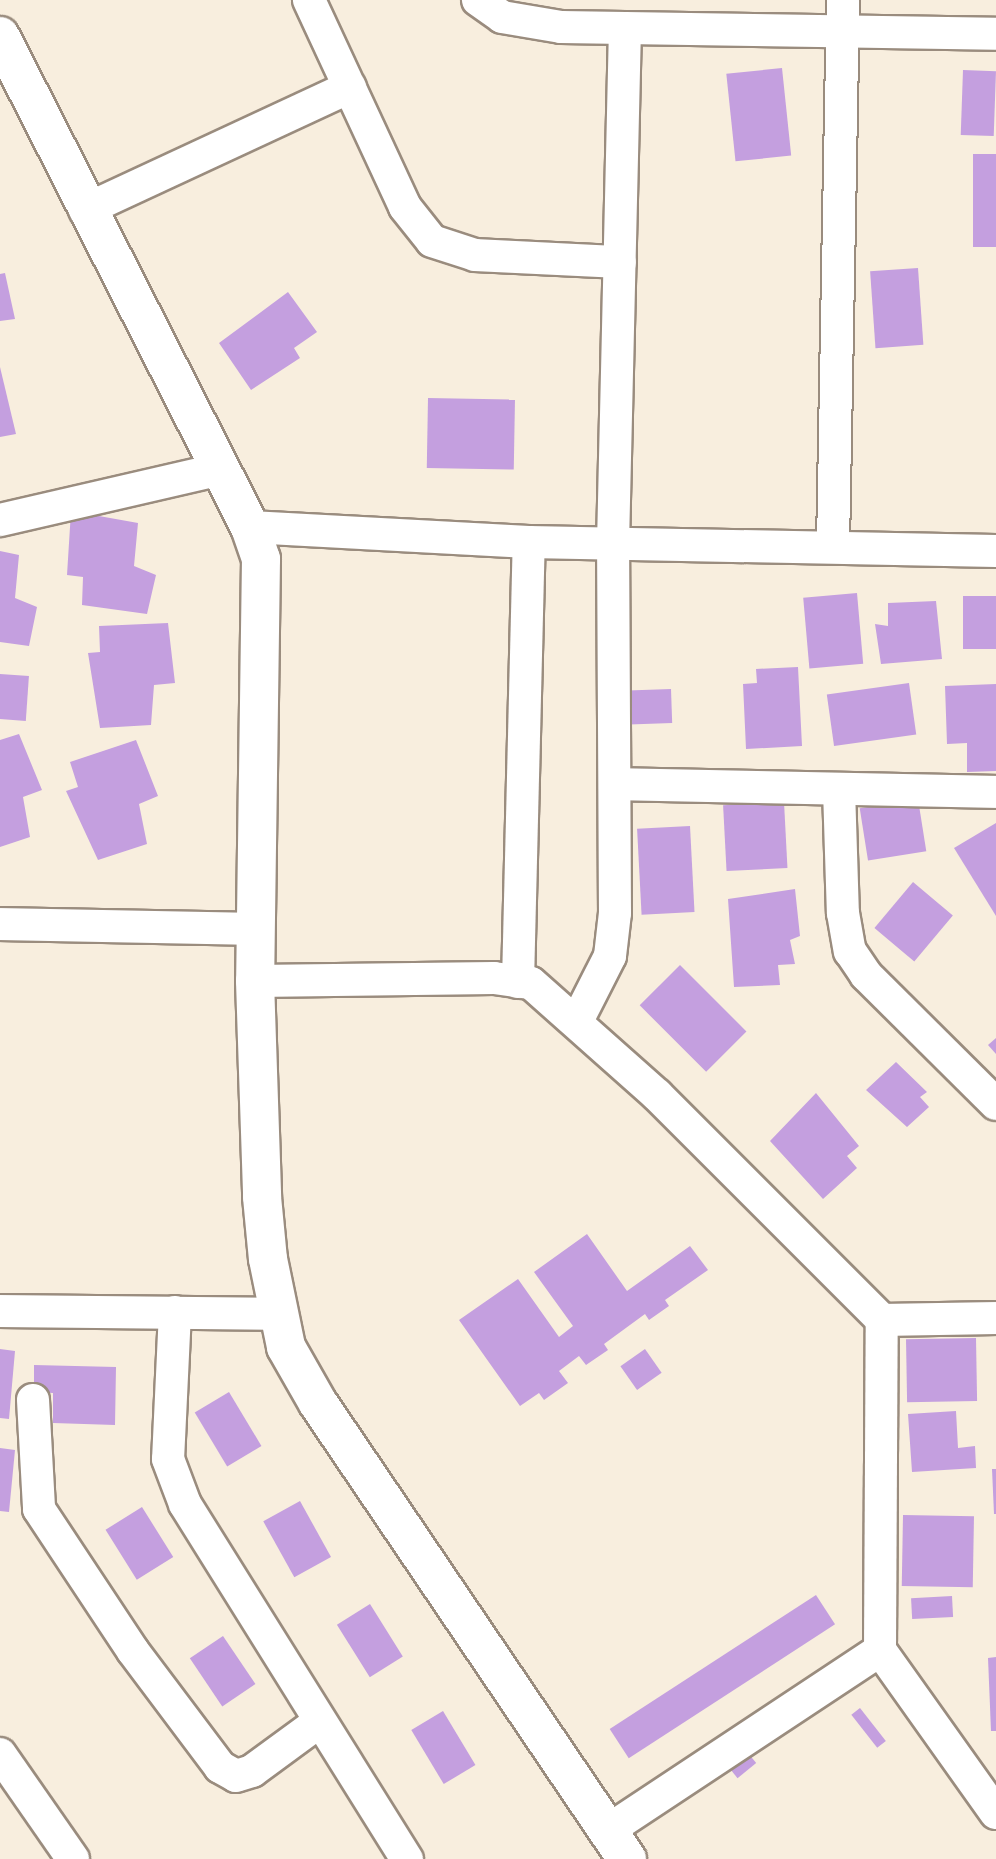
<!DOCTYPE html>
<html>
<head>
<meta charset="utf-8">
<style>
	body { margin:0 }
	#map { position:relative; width:996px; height:1859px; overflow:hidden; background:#f8eede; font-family:Mali,sans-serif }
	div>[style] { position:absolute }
	.building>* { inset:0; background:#c49fdf; transform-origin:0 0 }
	.roads { filter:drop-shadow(2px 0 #9a8c7e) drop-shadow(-2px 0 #9a8c7e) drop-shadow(0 2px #9a8c7e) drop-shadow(0 -2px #9a8c7e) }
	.street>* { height:32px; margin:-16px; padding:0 16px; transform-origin:16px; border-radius:16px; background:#fff }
	.secondary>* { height:38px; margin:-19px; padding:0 19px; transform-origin:19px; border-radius:19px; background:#fff }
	span { translate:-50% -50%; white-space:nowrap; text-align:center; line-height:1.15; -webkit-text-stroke:5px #fff; paint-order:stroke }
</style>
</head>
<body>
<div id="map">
	<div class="building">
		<div style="left:782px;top:68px;width:88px;height:56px;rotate:84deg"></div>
		<div style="left:963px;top:70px;width:33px;height:65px;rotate:2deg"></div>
		<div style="left:996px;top:154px;width:93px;height:23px;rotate:90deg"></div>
		<div style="left:918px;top:268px;width:77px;height:48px;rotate:86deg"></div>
		<div style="clip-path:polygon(5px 273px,15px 319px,0 321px,0 274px)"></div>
		<div style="clip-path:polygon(288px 292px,317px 332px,294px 348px,300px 358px,251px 390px,219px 343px)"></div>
		<div style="clip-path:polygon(0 367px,16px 434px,0 437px)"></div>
		<div style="left:428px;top:398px;width:87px;height:70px;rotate:1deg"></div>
		<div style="clip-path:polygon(71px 511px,138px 523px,134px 566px,156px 575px,147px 614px,82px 605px,83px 577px,67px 575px)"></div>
		<div style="clip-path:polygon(0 551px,19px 555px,15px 598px,37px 607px,29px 646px,0 642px)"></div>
		<div style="left:857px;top:593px;width:71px;height:54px;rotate:85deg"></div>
		<div style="left:996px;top:596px;width:53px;height:33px;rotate:90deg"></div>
		<div style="clip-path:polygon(936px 601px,942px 659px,881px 664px,875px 624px,888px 626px,888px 603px)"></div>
		<div style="clip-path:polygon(168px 623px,175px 683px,154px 685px,151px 725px,100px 728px,88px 653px,100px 652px,99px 626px)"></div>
		<div style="clip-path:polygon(798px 667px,802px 746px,746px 749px,743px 684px,757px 683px,756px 669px)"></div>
		<div style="left:0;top:674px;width:29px;height:45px;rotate:4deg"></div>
		<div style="left:909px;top:683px;width:52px;height:83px;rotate:82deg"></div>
		<div style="clip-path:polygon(996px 684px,996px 771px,967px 772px,967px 743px,947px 744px,945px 686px)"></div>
		<div style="left:671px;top:689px;width:34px;height:43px;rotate:88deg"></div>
		<div style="clip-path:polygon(19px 734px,42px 790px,23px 797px,30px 837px,0 847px,0 740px)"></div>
		<div style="clip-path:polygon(136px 740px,158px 796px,139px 804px,147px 844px,98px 860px,66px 791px,78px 787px,70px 762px)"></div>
		<div style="left:918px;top:799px;width:53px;height:59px;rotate:81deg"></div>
		<div style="left:784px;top:802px;width:66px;height:61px;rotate:87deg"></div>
		<div style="clip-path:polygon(996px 823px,996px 916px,954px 848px)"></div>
		<div style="left:690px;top:826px;width:86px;height:53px;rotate:87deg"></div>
		<div style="left:913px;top:882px;width:52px;height:60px;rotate:40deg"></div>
		<div style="clip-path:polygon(795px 889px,800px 936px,790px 940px,795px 964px,778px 965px,780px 985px,734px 987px,728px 899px)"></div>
		<div style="left:680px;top:965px;width:94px;height:57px;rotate:45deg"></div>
		<div style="clip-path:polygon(996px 1038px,996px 1054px,988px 1045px)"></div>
		<div style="clip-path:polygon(896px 1062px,927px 1092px,920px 1097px,929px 1107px,907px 1127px,866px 1090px)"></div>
		<div style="clip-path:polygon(816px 1093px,859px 1146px,847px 1156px,857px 1168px,823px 1199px,770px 1141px)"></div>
		<div style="clip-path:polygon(587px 1234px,627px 1291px,690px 1246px,708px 1270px,665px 1300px,669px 1306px,649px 1320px,645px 1314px,604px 1344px,608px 1350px,586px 1365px,579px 1356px,559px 1371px,568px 1383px,544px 1400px,539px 1393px,520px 1406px,459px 1320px,518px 1279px,559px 1337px,573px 1326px,534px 1272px)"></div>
		<div style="left:976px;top:1338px;width:63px;height:70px;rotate:89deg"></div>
		<div style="clip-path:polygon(0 1349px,15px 1351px,9px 1419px,0 1418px)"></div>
		<div style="left:645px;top:1349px;width:29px;height:30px;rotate:55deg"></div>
		<div style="clip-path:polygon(34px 1365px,116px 1367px,115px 1425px,53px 1423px,53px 1393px,34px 1392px)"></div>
		<div style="left:229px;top:1392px;width:63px;height:40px;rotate:59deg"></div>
		<div style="clip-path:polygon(956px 1411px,958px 1448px,975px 1446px,976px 1468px,912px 1472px,908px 1414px)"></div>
		<div style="clip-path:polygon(0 1448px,15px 1450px,9px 1512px,0 1511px)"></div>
		<div style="clip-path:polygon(992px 1469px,996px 1469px,996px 1514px,994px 1514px)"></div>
		<div style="left:300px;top:1501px;width:64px;height:42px;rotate:61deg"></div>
		<div style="left:142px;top:1507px;width:59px;height:43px;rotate:58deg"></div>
		<div style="left:903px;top:1515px;width:71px;height:71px;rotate:1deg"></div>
		<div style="left:816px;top:1595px;width:35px;height:246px;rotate:57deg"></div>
		<div style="left:952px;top:1596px;width:21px;height:41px;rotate:87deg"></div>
		<div style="left:370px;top:1604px;width:62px;height:39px;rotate:58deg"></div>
		<div style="left:223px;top:1636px;width:58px;height:40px;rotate:56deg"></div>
		<div style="clip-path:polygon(996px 1657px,996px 1731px,991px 1731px,988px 1658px)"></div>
		<div style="left:860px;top:1708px;width:42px;height:11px;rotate:52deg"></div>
		<div style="left:443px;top:1711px;width:63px;height:37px;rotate:59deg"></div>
		<div style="left:748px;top:1753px;width:13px;height:24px;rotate:51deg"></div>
	</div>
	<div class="roads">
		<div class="street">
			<div style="left:309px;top:0;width:228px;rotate:65.1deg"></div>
			<div style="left:405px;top:207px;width:43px;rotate:51.5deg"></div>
			<div style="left:432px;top:241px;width:45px;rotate:18deg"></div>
			<div style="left:475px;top:255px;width:145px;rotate:2.8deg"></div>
			<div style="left:478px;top:0;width:29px;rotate:35deg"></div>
			<div style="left:502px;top:17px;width:60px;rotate:9.6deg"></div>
			<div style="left:561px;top:27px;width:435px;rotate:0.9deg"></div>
			<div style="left:85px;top:210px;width:292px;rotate:-24.9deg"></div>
			<div style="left:0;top:520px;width:227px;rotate:-13deg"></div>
			<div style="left:250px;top:527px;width:279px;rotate:3.1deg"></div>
			<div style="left:529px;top:542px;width:467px;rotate:1.1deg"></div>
			<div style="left:833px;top:546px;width:546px;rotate:-88.95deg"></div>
			<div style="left:615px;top:784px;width:381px;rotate:1.2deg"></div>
			<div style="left:839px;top:789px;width:124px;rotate:88.2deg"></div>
			<div style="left:843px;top:913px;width:39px;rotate:80deg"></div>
			<div style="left:850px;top:951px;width:29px;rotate:56deg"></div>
			<div style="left:866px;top:975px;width:183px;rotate:44.8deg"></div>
			<div style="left:0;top:924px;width:256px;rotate:1.1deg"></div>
			<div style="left:255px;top:981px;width:239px;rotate:-0.7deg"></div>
			<div style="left:494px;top:978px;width:37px;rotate:8deg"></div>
			<div style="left:531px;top:983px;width:169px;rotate:41.6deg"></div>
			<div style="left:657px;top:1095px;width:318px;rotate:45deg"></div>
			<div style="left:882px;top:1320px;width:114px;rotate:-1deg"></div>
			<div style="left:518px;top:982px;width:440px;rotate:-88.6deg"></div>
			<div style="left:577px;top:1021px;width:73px;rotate:-63.1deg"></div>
			<div style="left:610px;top:956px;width:43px;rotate:-83.4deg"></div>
			<div style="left:615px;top:913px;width:369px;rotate:-90.3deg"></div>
			<div style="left:613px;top:544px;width:516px;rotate:-88.67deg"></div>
			<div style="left:0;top:1311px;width:278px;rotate:0.6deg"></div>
			<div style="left:175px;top:1312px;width:147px;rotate:92.7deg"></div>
			<div style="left:168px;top:1459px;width:48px;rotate:69.3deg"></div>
			<div style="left:185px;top:1504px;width:419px;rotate:58deg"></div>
			<div style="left:33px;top:1400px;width:109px;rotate:86.8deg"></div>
			<div style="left:39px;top:1509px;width:170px;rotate:56.5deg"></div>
			<div style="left:133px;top:1651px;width:145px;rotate:53.1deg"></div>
			<div style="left:220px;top:1767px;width:18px;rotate:29deg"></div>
			<div style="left:236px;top:1776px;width:17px;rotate:-17deg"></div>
			<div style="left:252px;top:1771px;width:84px;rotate:-36.3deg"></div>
			<div style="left:880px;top:1650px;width:200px;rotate:54.6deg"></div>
			<div style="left:0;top:1754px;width:128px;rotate:55.2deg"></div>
			<div style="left:610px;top:1829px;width:324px;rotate:-33.5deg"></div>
			<div style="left:880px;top:1650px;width:330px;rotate:-89.7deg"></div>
		</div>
		<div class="secondary">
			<div style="left:0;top:36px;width:551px;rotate:63.02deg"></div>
			<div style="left:250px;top:527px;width:34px;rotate:71deg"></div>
			<div style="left:261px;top:559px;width:422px;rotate:90.8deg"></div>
			<div style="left:255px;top:981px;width:216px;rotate:88.1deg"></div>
			<div style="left:262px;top:1197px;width:62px;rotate:84.5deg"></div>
			<div style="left:268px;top:1259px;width:90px;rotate:78.4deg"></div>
			<div style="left:286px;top:1347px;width:64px;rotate:60.3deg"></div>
			<div style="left:318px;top:1403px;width:551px;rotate:55.88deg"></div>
		</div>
	</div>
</div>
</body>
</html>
